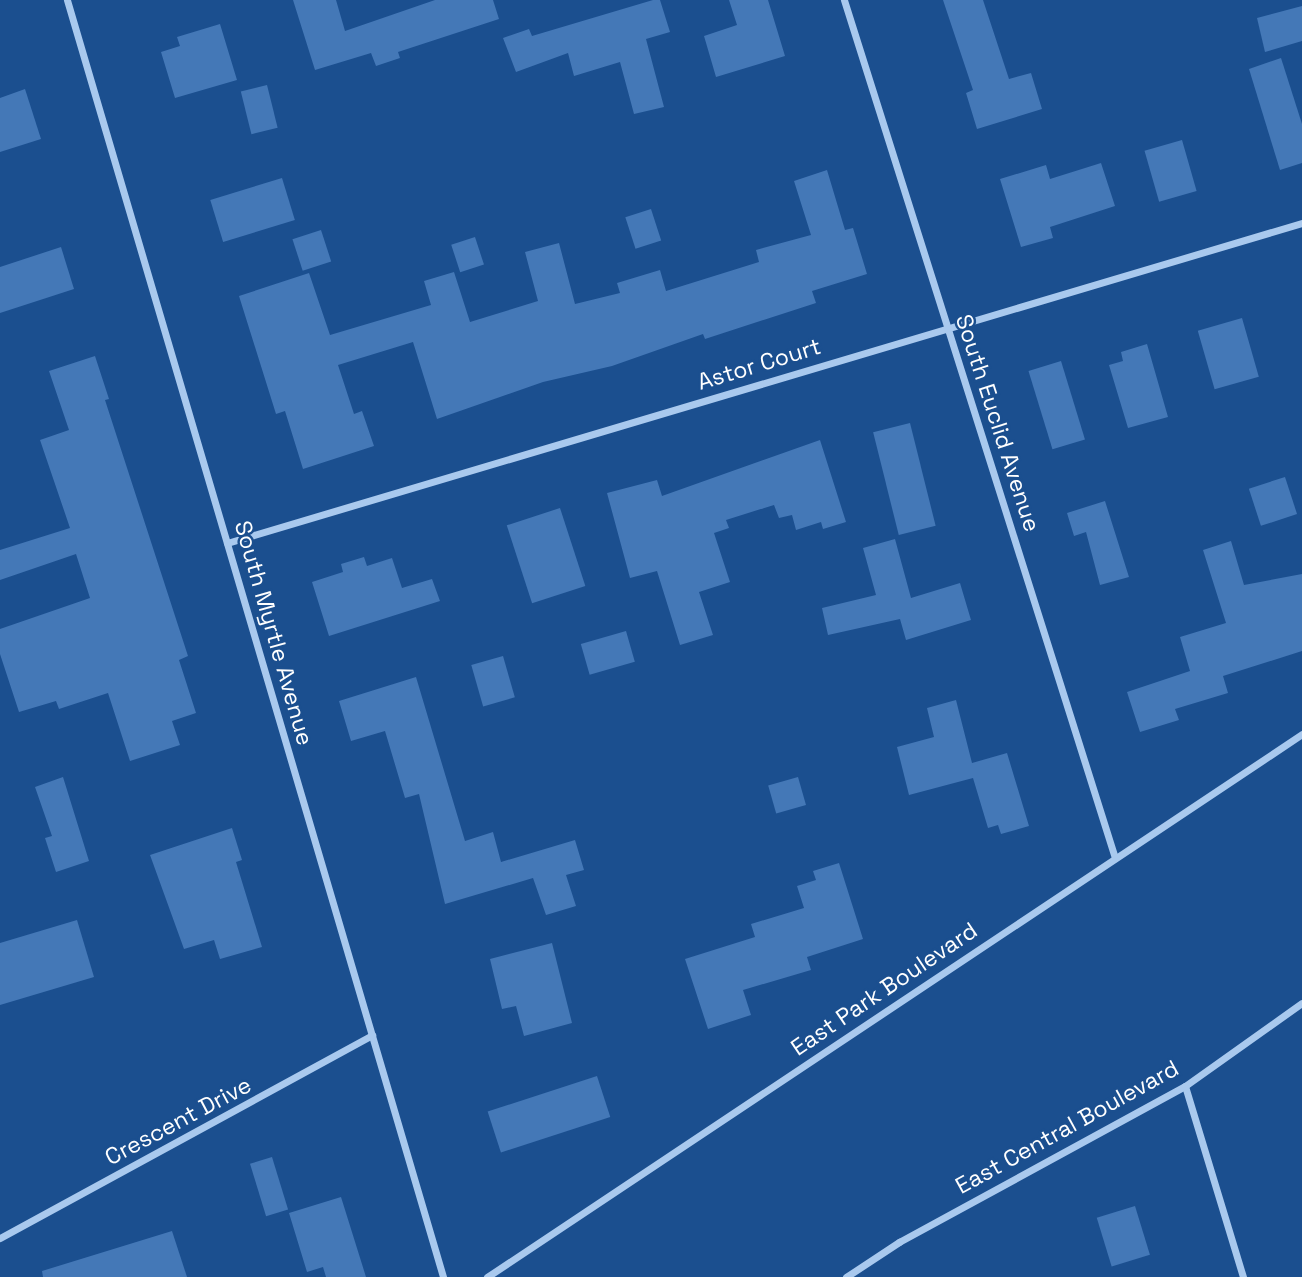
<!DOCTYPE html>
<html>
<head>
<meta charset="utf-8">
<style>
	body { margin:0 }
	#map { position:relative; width:1302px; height:1277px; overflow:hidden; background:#1b4f8f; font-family:"Space Grotesk",sans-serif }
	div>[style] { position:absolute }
	.building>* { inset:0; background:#4478b7; transform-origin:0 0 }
	.street>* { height:7px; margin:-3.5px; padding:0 3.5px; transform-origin:3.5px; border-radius:3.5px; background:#a9c9ee }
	span { translate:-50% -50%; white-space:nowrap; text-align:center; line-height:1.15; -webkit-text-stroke:5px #1b4f8f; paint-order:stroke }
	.street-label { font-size:23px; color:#fff }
</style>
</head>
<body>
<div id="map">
	<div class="building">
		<div style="clip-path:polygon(293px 0,336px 0,345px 31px,435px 0,493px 0,499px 19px,398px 52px,400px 58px,376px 66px,371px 53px,315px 70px)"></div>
		<div style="clip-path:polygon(653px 0,660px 0,670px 32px,646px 39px,664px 107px,634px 114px,620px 62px,574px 76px,568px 53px,516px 72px,503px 38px,529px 29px,532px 36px)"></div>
		<div style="clip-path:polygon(729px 0,768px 0,785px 56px,716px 77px,704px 36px,737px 25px)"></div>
		<div style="clip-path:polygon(943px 0,983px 0,1009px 79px,1031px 73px,1042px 109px,977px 129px,966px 93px,973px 90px)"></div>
		<div style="clip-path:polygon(1302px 6px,1302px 41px,1265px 52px,1257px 18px)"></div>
		<div style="clip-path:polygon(220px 24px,237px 80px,175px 98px,161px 52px,180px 46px,177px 37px)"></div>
		<div style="clip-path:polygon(1281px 58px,1302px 124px,1302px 163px,1280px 170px,1249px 69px)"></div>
		<div style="left:267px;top:85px;width:44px;height:27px;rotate:76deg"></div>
		<div style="clip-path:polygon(25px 89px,41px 139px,0 152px,0 98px)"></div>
		<div style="left:1182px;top:140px;width:53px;height:39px;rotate:74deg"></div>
		<div style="clip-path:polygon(1101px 163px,1115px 206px,1050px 227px,1053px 238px,1021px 247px,1000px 179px,1046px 165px,1050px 179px)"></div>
		<div style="clip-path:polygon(827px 170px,845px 230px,853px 228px,867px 274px,812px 291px,816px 303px,705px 339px,703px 334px,612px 366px,543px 382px,437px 419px,413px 342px,338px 365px,354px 414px,362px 411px,374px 446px,303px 469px,285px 411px,276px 414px,239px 296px,309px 273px,330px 335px,431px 305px,424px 281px,454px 272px,470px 322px,538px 301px,525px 252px,559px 243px,575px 304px,620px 293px,617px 283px,660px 270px,666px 291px,759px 262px,756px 250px,811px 235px,794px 181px)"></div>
		<div style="left:282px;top:178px;width:44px;height:75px;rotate:73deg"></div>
		<div style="left:651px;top:209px;width:33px;height:27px;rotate:72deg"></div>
		<div style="left:321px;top:230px;width:33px;height:30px;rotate:72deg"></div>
		<div style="left:475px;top:237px;width:29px;height:25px;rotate:72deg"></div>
		<div style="clip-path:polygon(61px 247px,74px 289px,0 313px,0 267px)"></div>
		<div style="left:1242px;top:318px;width:61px;height:46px;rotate:74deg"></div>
		<div style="clip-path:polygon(1147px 344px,1168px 417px,1128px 428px,1109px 365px,1123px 361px,1121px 352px)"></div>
		<div style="clip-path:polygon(95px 356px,109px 399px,105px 400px,188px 656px,179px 660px,196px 713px,172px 721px,180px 745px,130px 761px,108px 693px,59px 709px,56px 701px,19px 712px,0 654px,0 629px,90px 598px,76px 554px,0 580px,0 550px,70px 528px,40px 440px,69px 430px,49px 371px)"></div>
		<div style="left:1061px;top:361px;width:82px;height:34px;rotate:73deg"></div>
		<div style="left:910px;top:423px;width:106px;height:38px;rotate:76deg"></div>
		<div style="clip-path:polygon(820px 440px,846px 522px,823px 529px,821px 522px,796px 530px,792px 515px,779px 518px,774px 505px,726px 520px,729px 528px,714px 533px,730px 582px,699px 592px,713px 635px,680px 645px,657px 571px,630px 578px,607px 493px,657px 480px,662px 496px)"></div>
		<div style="left:1285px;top:477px;width:39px;height:38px;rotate:72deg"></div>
		<div style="clip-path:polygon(1105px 501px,1129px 577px,1100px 585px,1086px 532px,1074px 536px,1067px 513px)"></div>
		<div style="left:560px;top:508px;width:82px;height:56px;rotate:72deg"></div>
		<div style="clip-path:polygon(895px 539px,911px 598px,960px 583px,971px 620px,906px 640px,900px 619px,828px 635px,822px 608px,876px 595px,863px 548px)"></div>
		<div style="clip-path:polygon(1231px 541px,1244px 585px,1302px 574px,1302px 651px,1223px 676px,1228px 693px,1175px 709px,1179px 720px,1140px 732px,1127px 692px,1190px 671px,1180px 637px,1226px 623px,1203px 550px)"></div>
		<div style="clip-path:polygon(364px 557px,367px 566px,392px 558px,402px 588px,432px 579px,440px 601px,329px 636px,312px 582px,343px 572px,341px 564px)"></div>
		<div style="left:626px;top:631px;width:32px;height:47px;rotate:74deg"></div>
		<div style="left:503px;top:656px;width:43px;height:33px;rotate:74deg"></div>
		<div style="clip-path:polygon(416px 677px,465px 841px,493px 832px,501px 862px,575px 840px,584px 870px,566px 875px,576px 906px,546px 915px,533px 878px,445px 904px,419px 794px,405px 798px,385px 731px,351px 741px,339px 701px)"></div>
		<div style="clip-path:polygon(956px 700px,972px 763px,1007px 753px,1029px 826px,1001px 834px,998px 825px,988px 828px,973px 778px,909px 795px,897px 747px,934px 737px,927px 708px)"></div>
		<div style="clip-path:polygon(63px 777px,89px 861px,56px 872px,45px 838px,52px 836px,35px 787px)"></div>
		<div style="left:798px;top:777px;width:29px;height:31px;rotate:74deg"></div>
		<div style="clip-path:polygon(232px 828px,242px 860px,236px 862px,262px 947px,220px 959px,214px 940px,184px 949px,150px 855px)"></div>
		<div style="clip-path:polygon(839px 863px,863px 939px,807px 957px,811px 970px,743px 990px,751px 1015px,708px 1029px,685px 959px,755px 937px,751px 924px,804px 908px,797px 886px,816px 880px,813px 871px)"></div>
		<div style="clip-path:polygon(77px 920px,94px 977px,0 1005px,0 943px)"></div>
		<div style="clip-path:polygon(552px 943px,572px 1023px,524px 1036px,516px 1006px,502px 1009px,490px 959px)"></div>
		<div style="left:597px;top:1076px;width:43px;height:115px;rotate:72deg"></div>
		<div style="left:272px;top:1157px;width:55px;height:23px;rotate:73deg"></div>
		<div style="clip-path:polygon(341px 1197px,366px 1277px,326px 1277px,323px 1267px,307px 1272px,289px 1213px)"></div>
		<div style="left:1135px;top:1206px;width:51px;height:40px;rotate:73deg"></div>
		<div style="clip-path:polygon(172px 1231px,187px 1277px,43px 1277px,42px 1271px)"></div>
	</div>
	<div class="street">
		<div style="left:67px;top:0;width:1331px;rotate:73.59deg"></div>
		<div style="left:844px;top:0;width:900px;rotate:72.47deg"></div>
		<div style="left:227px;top:543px;width:1122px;rotate:-16.58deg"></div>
		<div style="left:1185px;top:1086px;width:200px;rotate:73.1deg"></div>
		<div style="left:0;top:1238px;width:424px;rotate:-28.6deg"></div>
		<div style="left:487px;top:1277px;width:979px;rotate:-33.67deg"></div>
		<div style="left:846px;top:1277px;width:64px;rotate:-33.4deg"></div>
		<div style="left:899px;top:1242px;width:326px;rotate:-28.6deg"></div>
		<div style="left:1185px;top:1086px;width:143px;rotate:-35.4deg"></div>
	</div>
	<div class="street-label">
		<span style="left:759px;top:364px;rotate:-17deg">Astor Court</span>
		<span style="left:998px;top:423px;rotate:72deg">South Euclid Avenue</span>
		<span style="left:274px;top:633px;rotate:74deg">South Myrtle Avenue</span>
		<span style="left:884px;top:989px;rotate:-34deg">East Park Boulevard</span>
		<span style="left:178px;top:1121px;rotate:-28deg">Crescent Drive</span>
		<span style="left:1067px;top:1127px;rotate:-29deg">East Central Boulevard</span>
	</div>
</div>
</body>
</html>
